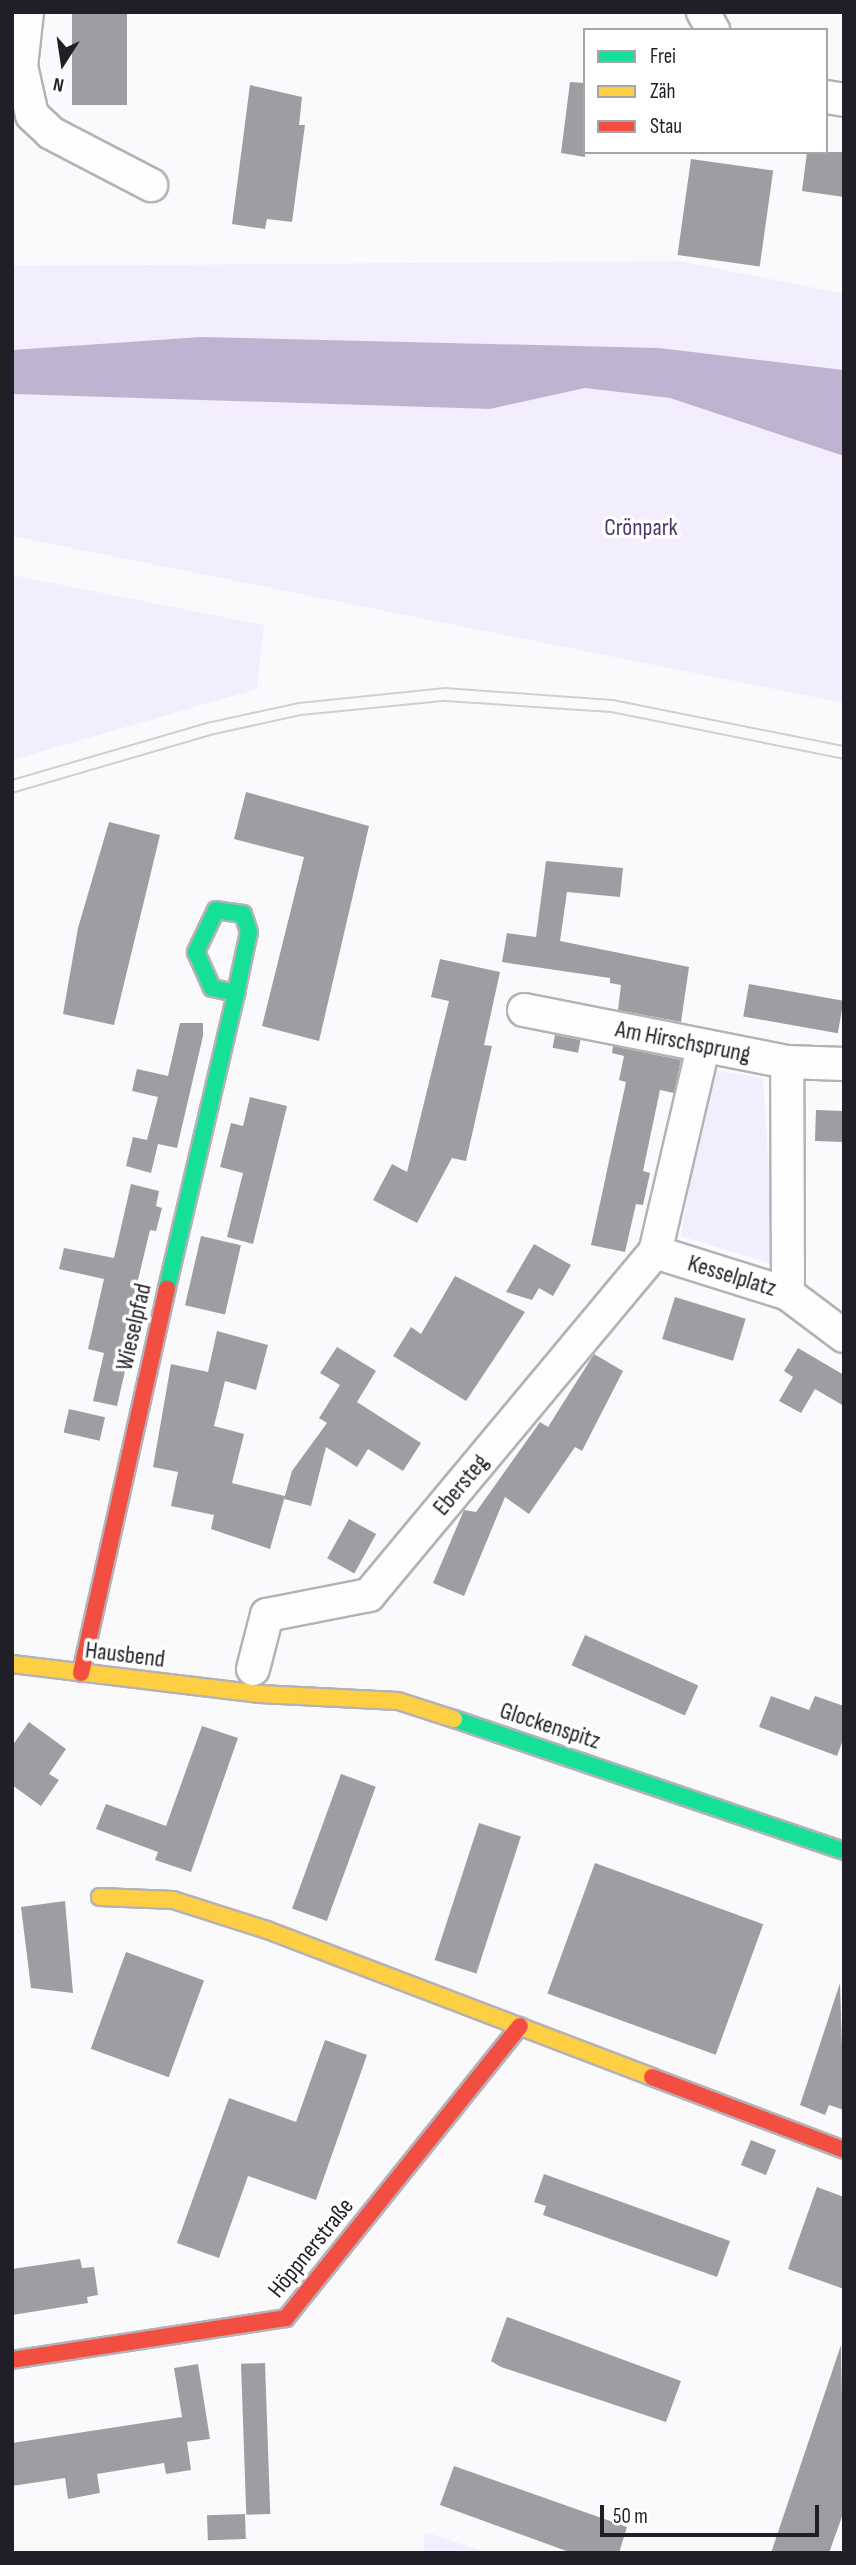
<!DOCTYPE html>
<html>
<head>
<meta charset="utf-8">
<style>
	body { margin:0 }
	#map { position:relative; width:856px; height:2565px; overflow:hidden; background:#faf9fc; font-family:"Sofia Sans Condensed",sans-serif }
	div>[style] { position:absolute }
	.green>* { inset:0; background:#f3eefd }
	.water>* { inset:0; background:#beb4d1 }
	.building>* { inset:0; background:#9f9da2; transform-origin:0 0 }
	.roads { filter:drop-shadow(2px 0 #b4b2b7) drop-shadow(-2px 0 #b4b2b7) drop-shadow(0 2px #b4b2b7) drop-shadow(0 -2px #b4b2b7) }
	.street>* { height:32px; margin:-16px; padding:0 16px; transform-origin:16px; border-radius:16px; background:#fefeff }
	.fast>* { height:16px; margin:-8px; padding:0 8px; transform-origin:8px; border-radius:8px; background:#16e098 }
	.slow>* { height:16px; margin:-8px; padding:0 8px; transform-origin:8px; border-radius:8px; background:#ffcf43 }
	.jam>* { height:16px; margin:-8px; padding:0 8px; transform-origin:8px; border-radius:8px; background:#f24e42 }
	.tram>* { height:2px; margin:-1px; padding:0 1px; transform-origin:1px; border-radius:1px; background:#d0d0d2 }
	span { translate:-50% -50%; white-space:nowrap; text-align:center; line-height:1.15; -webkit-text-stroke:7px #fff; paint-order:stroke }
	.park-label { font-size:24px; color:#4b376c }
	.street-label { font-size:24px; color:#201e26 }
	.frame { position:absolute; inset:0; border:14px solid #201e26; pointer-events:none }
	.legend { position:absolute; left:583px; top:28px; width:245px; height:126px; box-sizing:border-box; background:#fff; border:2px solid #a6a5a8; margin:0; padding:9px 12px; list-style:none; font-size:21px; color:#201e26 }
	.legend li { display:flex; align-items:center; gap:14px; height:35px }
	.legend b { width:35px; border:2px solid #a6a5a8 }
	.north { position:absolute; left:28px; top:28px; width:70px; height:70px; -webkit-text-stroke:5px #fff; paint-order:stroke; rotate:192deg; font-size:19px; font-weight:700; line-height:28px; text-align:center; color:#201e26 }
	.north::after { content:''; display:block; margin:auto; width:24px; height:32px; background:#201e26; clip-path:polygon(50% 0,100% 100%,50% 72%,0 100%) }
	.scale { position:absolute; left:600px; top:2505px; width:219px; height:32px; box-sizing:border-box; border:4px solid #201e26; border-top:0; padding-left:9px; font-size:21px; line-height:24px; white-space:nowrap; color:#201e26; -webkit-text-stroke:5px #fff; paint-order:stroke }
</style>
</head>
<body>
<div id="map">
	<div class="green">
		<div style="clip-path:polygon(679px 261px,844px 294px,844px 370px,659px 348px,201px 337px,12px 350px,12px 266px)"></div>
		<div style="clip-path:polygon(585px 388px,670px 398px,844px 456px,844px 703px,12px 536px,12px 394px,490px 409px)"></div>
		<div style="clip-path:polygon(12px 575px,264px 625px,257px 689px,12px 760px)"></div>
		<div style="clip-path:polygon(710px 1070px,763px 1078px,775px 1265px,681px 1236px)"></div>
		<div style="clip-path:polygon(425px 2532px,489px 2553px,423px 2553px)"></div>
	</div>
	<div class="water">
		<div style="clip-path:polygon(201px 337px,659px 348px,844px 370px,844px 456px,670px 398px,585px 388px,490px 409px,12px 394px,12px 350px)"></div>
	</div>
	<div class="building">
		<div style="left:72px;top:12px;width:55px;height:93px"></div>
		<div style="clip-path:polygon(570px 82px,585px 83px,585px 157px,561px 153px)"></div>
		<div style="clip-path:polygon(250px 85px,302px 97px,299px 125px,305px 125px,292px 222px,267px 219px,265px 229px,232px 224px)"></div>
		<div style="clip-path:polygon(807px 152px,844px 152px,844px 197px,802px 191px)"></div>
		<div style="left:691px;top:159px;width:83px;height:97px;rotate:8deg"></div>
		<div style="clip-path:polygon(246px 792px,369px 826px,319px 1041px,262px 1026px,304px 857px,234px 839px)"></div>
		<div style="clip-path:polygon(109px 822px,160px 835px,114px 1025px,63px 1014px,78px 928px)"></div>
		<div style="clip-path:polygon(546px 861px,623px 868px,620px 897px,567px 892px,560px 941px,689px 967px,681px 1022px,618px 1010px,621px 985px,610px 983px,610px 978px,502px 962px,507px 933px,536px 937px)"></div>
		<div style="clip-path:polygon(440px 959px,500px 972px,484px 1045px,492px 1046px,466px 1161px,452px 1158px,417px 1223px,373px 1200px,392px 1164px,407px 1172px,449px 1001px,431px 997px)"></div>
		<div style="left:749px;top:984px;width:96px;height:33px;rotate:10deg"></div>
		<div style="clip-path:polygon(180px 1023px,203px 1023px,203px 1036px,177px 1148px,158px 1144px,151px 1173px,126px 1166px,133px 1137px,147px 1140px,158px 1097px,132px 1091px,137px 1069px,168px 1076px)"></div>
		<div style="left:555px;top:1035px;width:26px;height:13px;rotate:11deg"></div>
		<div style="clip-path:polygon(613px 1046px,681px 1060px,674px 1093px,660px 1090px,643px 1171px,650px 1173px,643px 1205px,636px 1204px,625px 1252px,591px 1245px,626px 1082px,619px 1080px,624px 1056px,612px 1053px)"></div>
		<div style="clip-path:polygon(250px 1097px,287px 1106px,253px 1244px,227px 1237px,243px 1173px,220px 1167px,231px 1123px,243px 1126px)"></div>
		<div style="left:816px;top:1110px;width:28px;height:31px;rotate:2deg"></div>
		<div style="clip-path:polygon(131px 1184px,159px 1191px,156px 1206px,162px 1208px,156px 1231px,150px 1230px,125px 1334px,133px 1336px,117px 1406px,93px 1401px,104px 1353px,88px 1349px,104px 1279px,59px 1269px,64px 1248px,114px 1258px)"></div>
		<div style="left:201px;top:1236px;width:41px;height:71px;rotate:13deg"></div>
		<div style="clip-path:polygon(534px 1244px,571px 1265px,553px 1296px,539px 1288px,532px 1300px,506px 1292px)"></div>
		<div style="clip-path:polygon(455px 1276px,525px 1312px,466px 1401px,393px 1356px,411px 1327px,421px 1334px)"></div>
		<div style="left:675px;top:1297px;width:74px;height:44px;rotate:17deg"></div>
		<div style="clip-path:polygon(217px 1331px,268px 1345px,256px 1390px,225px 1381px,214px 1426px,244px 1434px,232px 1483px,285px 1496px,270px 1549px,211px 1529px,214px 1515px,171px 1506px,178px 1472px,153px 1467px,171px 1364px,208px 1372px)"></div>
		<div style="clip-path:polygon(337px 1347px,376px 1371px,357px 1402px,421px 1443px,403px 1471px,368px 1449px,357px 1467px,326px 1447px,311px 1506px,284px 1499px,292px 1471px,327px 1423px,319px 1418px,340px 1385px,320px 1373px)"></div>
		<div style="clip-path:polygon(798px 1348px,844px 1375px,844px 1406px,815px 1389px,801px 1413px,779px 1401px,793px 1377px,784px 1371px)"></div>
		<div style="clip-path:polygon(594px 1354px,623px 1371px,582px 1451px,575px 1447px,529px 1514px,505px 1497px,464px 1596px,433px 1583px,464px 1510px,476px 1512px,540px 1422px,548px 1427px)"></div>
		<div style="left:69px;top:1409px;width:37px;height:24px;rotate:13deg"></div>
		<div style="left:349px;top:1519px;width:31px;height:45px;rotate:29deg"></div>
		<div style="left:585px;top:1635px;width:124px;height:33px;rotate:24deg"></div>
		<div style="clip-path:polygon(771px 1696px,809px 1710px,815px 1696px,844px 1706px,844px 1737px,837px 1756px,759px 1727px)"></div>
		<div style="clip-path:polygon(29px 1722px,66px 1749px,49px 1774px,59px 1780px,41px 1806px,12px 1785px,12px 1746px)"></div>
		<div style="clip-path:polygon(202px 1726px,238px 1738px,191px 1872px,155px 1860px,158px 1852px,96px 1829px,106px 1804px,166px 1826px)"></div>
		<div style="left:341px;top:1774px;width:37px;height:143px;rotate:20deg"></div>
		<div style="left:479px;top:1823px;width:44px;height:144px;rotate:18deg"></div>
		<div style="left:595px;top:1863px;width:179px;height:139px;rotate:20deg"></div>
		<div style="clip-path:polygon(65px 1901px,73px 1993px,31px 1988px,21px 1907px)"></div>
		<div style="left:126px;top:1952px;width:83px;height:103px;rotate:20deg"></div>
		<div style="clip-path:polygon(840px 1983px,844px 2110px,829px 2105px,825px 2115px,800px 2105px)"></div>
		<div style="clip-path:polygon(325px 2040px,367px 2055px,316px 2200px,248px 2176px,219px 2258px,177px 2243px,229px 2098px,296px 2122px)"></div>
		<div style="left:751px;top:2140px;width:27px;height:27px;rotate:22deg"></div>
		<div style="clip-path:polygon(544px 2174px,730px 2241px,717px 2277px,543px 2215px,546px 2206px,534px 2202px)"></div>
		<div style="clip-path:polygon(817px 2187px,844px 2197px,844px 2289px,788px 2269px)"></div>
		<div style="clip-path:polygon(80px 2259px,82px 2268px,94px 2267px,98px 2295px,87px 2297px,88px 2303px,12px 2315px,12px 2269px)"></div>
		<div style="clip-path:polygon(507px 2317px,681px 2381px,666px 2422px,501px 2367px,491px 2361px)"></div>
		<div style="clip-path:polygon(841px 2345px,844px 2511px,829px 2553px,771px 2553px)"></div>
		<div style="left:265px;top:2363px;width:151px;height:24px;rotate:88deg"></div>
		<div style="clip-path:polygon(198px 2364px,210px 2439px,187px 2442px,191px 2470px,166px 2474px,164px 2463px,97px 2474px,100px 2493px,68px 2499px,65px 2478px,12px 2486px,12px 2443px,182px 2417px,174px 2368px)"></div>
		<div style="clip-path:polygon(454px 2466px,627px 2527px,619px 2553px,572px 2553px,440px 2505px)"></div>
		<div style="left:245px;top:2514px;width:25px;height:38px;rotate:88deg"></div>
	</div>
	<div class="roads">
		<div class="street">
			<div style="left:27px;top:12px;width:54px;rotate:96.3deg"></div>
			<div style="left:21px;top:66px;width:50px;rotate:77.3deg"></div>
			<div style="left:32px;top:115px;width:26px;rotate:43deg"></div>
			<div style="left:51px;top:133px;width:113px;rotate:27.5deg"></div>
			<div style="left:703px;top:12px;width:21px;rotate:61deg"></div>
			<div style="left:826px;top:97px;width:18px;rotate:9deg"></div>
			<div style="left:524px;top:1010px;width:268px;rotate:11.2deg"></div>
			<div style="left:787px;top:1062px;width:57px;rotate:2deg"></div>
			<div style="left:703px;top:1048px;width:210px;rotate:103.2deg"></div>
			<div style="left:655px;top:1252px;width:139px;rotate:17.5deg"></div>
			<div style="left:788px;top:1294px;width:232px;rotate:-90.2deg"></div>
			<div style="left:788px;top:1294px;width:70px;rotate:36.9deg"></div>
			<div style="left:253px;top:1669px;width:56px;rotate:-75.5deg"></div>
			<div style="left:267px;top:1615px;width:104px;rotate:-11.1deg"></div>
			<div style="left:369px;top:1595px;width:447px;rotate:-50.2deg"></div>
		</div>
		<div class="fast">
			<div style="left:167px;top:1288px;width:303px;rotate:-76.8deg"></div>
			<div style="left:236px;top:993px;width:62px;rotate:-78deg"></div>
			<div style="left:249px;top:932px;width:19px;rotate:-108deg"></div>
			<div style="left:243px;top:914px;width:27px;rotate:-172deg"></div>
			<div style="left:216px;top:910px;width:47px;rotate:115.5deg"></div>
			<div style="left:196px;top:952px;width:39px;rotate:66deg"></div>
			<div style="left:212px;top:988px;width:25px;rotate:12deg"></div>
			<div style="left:454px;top:1719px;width:412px;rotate:18.7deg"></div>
		</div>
		<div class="slow">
			<div style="left:12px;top:1664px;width:250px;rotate:6.9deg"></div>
			<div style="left:260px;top:1694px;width:138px;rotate:2.9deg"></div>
			<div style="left:398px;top:1701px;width:59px;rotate:17.8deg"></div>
			<div style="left:100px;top:1897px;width:73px;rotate:2.4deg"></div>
			<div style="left:173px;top:1900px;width:99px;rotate:17.7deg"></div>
			<div style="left:267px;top:1930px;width:412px;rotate:20.9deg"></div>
		</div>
		<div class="jam">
			<div style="left:81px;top:1673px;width:394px;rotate:-77.4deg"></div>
			<div style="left:652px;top:2077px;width:205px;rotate:20.8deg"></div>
			<div style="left:12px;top:2360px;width:277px;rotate:-8.7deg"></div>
			<div style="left:286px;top:2318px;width:374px;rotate:-51.3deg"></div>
		</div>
	</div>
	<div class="tram">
		<div style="left:12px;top:780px;width:203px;rotate:-16.3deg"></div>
		<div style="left:207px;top:723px;width:94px;rotate:-12.3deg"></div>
		<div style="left:299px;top:703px;width:147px;rotate:-5.9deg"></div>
		<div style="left:445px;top:688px;width:168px;rotate:4.1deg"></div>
		<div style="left:613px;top:700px;width:236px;rotate:11.3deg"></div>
		<div style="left:12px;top:793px;width:206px;rotate:-16.3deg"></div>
		<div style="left:210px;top:735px;width:93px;rotate:-12.4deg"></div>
		<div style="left:301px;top:715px;width:145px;rotate:-5.6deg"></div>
		<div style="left:445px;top:701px;width:166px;rotate:3.8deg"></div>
		<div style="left:611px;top:712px;width:238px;rotate:11.4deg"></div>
	</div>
	<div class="park-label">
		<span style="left:641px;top:528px">Crönpark</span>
	</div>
	<div class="street-label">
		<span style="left:683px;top:1042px;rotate:11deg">Am Hirschsprung</span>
		<span style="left:732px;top:1276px;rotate:17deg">Kesselplatz</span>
		<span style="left:134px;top:1327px;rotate:-77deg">Wieselpfad</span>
		<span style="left:461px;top:1485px;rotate:-50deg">Ebersteg</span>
		<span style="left:125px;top:1655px;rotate:7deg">Hausbend</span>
		<span style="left:550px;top:1726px;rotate:18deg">Glockenspitz</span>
		<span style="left:311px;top:2248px;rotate:-51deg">Höppnerstraße</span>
	</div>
	<div class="frame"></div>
	<ul class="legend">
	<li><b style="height:9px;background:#16e098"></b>Frei</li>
	<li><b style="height:9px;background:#ffcf43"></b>Zäh</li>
	<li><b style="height:9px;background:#f24e42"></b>Stau</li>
	</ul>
	<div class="north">N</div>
	<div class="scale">50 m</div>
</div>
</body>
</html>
